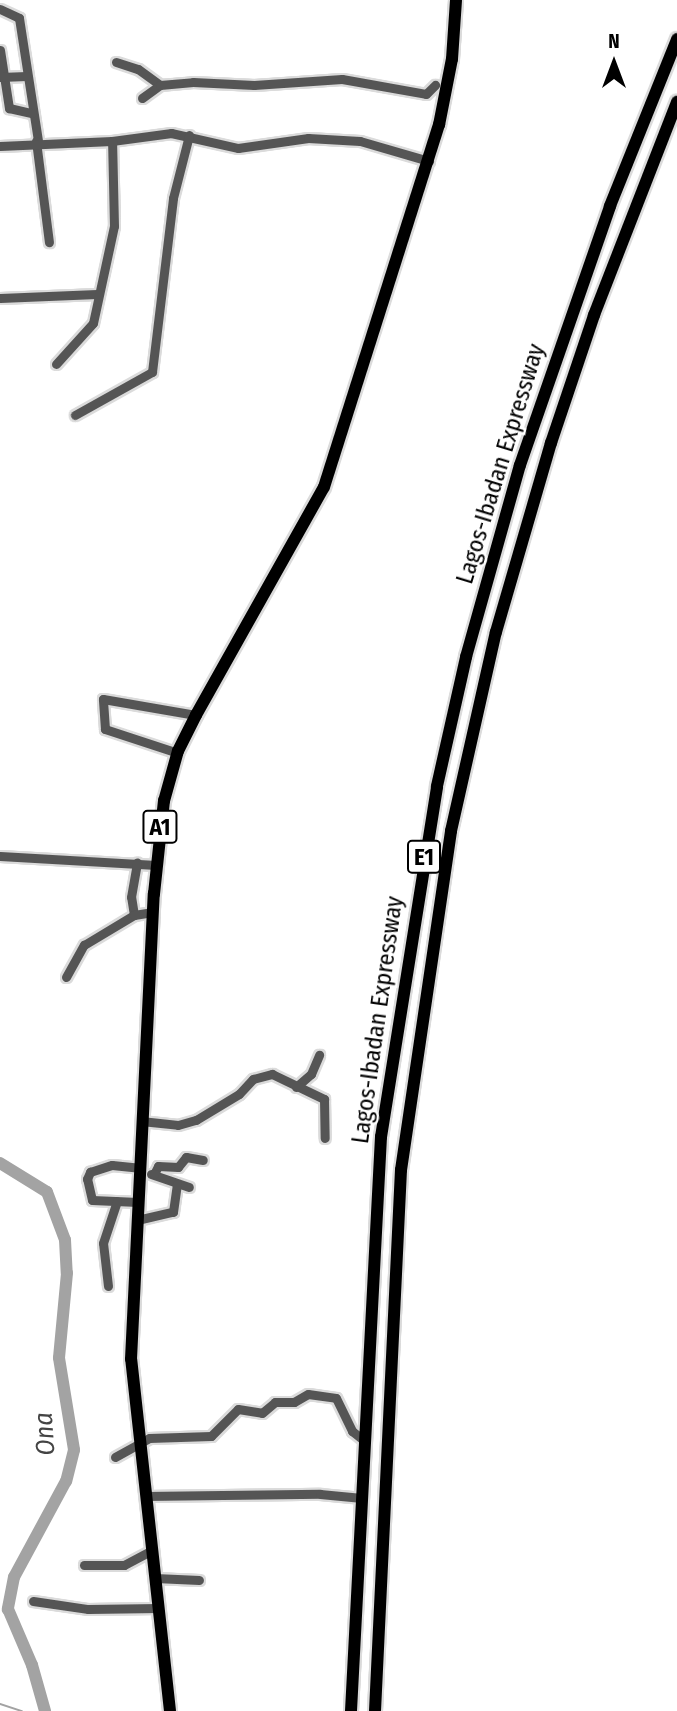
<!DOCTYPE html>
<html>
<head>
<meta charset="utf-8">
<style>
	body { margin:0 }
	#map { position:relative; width:677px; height:1711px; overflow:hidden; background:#fff; font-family:"Fira Sans Condensed",sans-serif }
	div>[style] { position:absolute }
	.stream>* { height:2px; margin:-1px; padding:0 1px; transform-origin:1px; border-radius:1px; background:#a3a3a3 }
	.river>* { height:12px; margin:-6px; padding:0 6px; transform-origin:6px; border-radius:6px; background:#a3a3a3 }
	.roads { filter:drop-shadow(2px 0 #dbdbdb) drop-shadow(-2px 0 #dbdbdb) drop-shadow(0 2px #dbdbdb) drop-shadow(0 -2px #dbdbdb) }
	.minor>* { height:9px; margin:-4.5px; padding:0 4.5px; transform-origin:4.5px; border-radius:4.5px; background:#555 }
	.highway>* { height:12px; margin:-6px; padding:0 6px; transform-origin:6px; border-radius:6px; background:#000 }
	span { translate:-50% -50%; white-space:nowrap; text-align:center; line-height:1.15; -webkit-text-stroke:5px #fff; paint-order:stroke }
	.shield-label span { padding:2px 5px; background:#fff; border:2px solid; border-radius:5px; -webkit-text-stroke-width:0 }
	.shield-label { font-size:23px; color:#000; font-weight:700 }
	.street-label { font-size:24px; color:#000 }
	.water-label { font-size:26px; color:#444; font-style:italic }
	.north { position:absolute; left:579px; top:28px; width:70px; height:70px; -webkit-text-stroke:5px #fff; paint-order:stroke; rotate:0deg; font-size:19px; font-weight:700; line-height:28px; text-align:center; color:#000 }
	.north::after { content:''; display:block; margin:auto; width:24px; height:32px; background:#000; clip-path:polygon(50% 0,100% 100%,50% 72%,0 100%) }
</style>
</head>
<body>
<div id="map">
	<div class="stream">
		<div style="left:0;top:1704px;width:23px;rotate:18deg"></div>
	</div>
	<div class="river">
		<div style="left:0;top:1163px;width:55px;rotate:31.7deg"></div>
		<div style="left:47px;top:1192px;width:51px;rotate:69.4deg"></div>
		<div style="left:65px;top:1240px;width:33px;rotate:87deg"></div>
		<div style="left:67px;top:1273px;width:85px;rotate:95.4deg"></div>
		<div style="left:59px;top:1358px;width:93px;rotate:80.7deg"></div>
		<div style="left:74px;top:1450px;width:32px;rotate:104deg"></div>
		<div style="left:66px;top:1481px;width:109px;rotate:118.4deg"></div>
		<div style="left:14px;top:1577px;width:33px;rotate:101deg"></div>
		<div style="left:8px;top:1609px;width:61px;rotate:66.8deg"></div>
		<div style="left:32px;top:1665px;width:48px;rotate:74.2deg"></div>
	</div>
	<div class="roads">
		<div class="minor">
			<div style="left:0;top:9px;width:21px;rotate:25deg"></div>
			<div style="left:19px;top:18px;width:124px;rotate:81.2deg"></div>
			<div style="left:0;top:50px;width:59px;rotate:81.2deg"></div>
			<div style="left:9px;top:108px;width:23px;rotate:13deg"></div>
			<div style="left:116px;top:62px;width:23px;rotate:18deg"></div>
			<div style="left:138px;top:69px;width:27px;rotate:36deg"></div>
			<div style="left:0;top:77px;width:27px;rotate:-2deg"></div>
			<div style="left:142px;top:98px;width:22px;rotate:-36deg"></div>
			<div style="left:160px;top:85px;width:33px;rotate:-5deg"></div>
			<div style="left:193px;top:82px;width:61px;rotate:2.8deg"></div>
			<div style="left:254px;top:85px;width:88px;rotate:-3.9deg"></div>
			<div style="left:342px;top:79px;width:85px;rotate:10.1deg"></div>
			<div style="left:426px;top:94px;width:13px;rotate:-45deg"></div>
			<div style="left:36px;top:141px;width:102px;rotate:82.7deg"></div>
			<div style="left:0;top:146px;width:112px;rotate:-2.6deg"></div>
			<div style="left:112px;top:141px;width:60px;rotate:-7.7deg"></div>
			<div style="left:171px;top:133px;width:69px;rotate:12.6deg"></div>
			<div style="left:238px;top:148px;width:71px;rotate:-8.1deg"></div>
			<div style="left:308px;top:138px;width:52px;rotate:3.3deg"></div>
			<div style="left:360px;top:141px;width:72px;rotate:16.2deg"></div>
			<div style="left:0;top:298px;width:97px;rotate:-2.4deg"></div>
			<div style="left:56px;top:364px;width:55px;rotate:-47.9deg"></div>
			<div style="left:93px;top:323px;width:99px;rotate:-77.8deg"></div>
			<div style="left:114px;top:226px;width:85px;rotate:-91.3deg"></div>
			<div style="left:75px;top:415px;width:88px;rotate:-29.2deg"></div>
			<div style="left:152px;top:372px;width:175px;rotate:-83.1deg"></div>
			<div style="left:173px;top:198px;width:65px;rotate:-75.7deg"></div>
			<div style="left:178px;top:753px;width:77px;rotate:-161.8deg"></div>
			<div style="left:105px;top:729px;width:30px;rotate:-94deg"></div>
			<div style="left:103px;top:699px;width:94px;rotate:9.8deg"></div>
			<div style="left:0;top:856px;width:156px;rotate:3.3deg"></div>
			<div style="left:134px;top:915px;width:18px;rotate:-99deg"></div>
			<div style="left:131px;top:897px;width:35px;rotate:-80deg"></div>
			<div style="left:66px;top:977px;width:37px;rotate:-61deg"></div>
			<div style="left:84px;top:945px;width:58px;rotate:-31deg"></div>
			<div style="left:134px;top:915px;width:19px;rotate:-9deg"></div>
			<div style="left:296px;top:1087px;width:20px;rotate:-41deg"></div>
			<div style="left:311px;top:1074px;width:21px;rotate:-67deg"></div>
			<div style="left:141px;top:1121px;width:37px;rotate:6deg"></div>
			<div style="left:178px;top:1125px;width:19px;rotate:-16deg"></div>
			<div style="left:196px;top:1120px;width:50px;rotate:-31.2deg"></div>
			<div style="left:239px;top:1094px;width:21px;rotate:-47deg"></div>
			<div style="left:253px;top:1079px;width:20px;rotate:-15deg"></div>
			<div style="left:272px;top:1074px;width:58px;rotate:25.7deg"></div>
			<div style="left:324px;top:1099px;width:39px;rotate:89deg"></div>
			<div style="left:151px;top:1174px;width:40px;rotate:18.9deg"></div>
			<div style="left:154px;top:1174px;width:9px;rotate:-63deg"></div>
			<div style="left:158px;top:1166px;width:20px;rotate:3deg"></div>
			<div style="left:178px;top:1167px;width:13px;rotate:-51deg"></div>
			<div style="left:186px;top:1157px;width:17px;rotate:10deg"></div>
			<div style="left:138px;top:1202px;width:46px;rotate:-177.5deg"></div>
			<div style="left:92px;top:1200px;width:22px;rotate:-103deg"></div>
			<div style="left:87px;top:1179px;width:8px;rotate:-67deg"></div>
			<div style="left:90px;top:1172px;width:23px;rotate:-18deg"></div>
			<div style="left:112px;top:1165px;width:27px;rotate:6deg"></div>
			<div style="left:137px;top:1220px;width:37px;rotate:-13deg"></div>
			<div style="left:173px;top:1212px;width:28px;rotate:-82deg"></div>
			<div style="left:108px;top:1286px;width:43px;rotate:-96.6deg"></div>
			<div style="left:103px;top:1243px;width:44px;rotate:-71.6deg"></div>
			<div style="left:115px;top:1457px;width:39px;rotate:-29deg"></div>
			<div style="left:149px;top:1438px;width:62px;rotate:-1.8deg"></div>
			<div style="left:211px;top:1436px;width:38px;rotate:-45deg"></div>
			<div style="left:238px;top:1409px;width:24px;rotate:9deg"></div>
			<div style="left:262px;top:1413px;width:17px;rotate:-40deg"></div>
			<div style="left:275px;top:1402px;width:19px"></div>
			<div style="left:294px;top:1402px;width:16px;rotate:-30deg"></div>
			<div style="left:308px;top:1394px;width:28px;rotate:8deg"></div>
			<div style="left:336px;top:1398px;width:37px;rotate:64deg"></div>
			<div style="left:352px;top:1431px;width:16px;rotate:38deg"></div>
			<div style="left:145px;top:1496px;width:175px;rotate:-0.7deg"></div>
			<div style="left:320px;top:1494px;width:42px;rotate:5.4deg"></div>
			<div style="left:84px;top:1565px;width:40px"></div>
			<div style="left:124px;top:1565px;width:32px;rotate:-28deg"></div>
			<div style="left:155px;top:1578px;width:44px;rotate:2.6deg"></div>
			<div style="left:33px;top:1601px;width:56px;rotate:8.3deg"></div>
			<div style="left:88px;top:1609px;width:71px;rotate:-0.8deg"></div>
		</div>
		<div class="highway">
			<div style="left:170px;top:1711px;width:354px;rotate:-96.3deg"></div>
			<div style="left:131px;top:1359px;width:466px;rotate:-87.2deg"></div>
			<div style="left:154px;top:894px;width:94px;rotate:-83.9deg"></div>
			<div style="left:164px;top:801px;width:52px;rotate:-74.4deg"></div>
			<div style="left:178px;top:751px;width:40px;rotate:-63.4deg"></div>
			<div style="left:196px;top:715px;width:261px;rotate:-60.7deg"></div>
			<div style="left:324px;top:487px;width:380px;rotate:-72.4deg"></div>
			<div style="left:439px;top:125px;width:67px;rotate:-78.9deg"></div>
			<div style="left:452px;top:59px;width:59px;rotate:-86.1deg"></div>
			<div style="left:351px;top:1711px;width:575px;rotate:-87.01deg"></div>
			<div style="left:381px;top:1137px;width:355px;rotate:-80.9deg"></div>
			<div style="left:437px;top:786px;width:132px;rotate:-77.3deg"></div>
			<div style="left:466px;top:657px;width:199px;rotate:-74.3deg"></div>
			<div style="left:520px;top:465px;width:274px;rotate:-70.8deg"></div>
			<div style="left:610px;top:206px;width:180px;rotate:-68.1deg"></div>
			<div style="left:375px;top:1711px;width:542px;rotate:-87.25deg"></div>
			<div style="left:401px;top:1170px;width:343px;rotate:-81.6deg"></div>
			<div style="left:451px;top:831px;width:204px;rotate:-77.3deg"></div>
			<div style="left:496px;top:632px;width:197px;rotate:-73.8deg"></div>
			<div style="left:551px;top:443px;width:135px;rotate:-71.4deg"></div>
			<div style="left:594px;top:315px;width:229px;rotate:-68.7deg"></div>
		</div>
	</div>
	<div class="shield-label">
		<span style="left:160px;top:827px">A1</span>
		<span style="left:424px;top:857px">E1</span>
	</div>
	<div class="street-label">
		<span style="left:501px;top:464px;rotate:-73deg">Lagos-Ibadan Expressway</span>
		<span style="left:378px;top:1020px;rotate:-82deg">Lagos-Ibadan Expressway</span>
	</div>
	<div class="water-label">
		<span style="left:45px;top:1434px;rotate:-94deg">Ona</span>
	</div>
	<div class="north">N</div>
</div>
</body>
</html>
